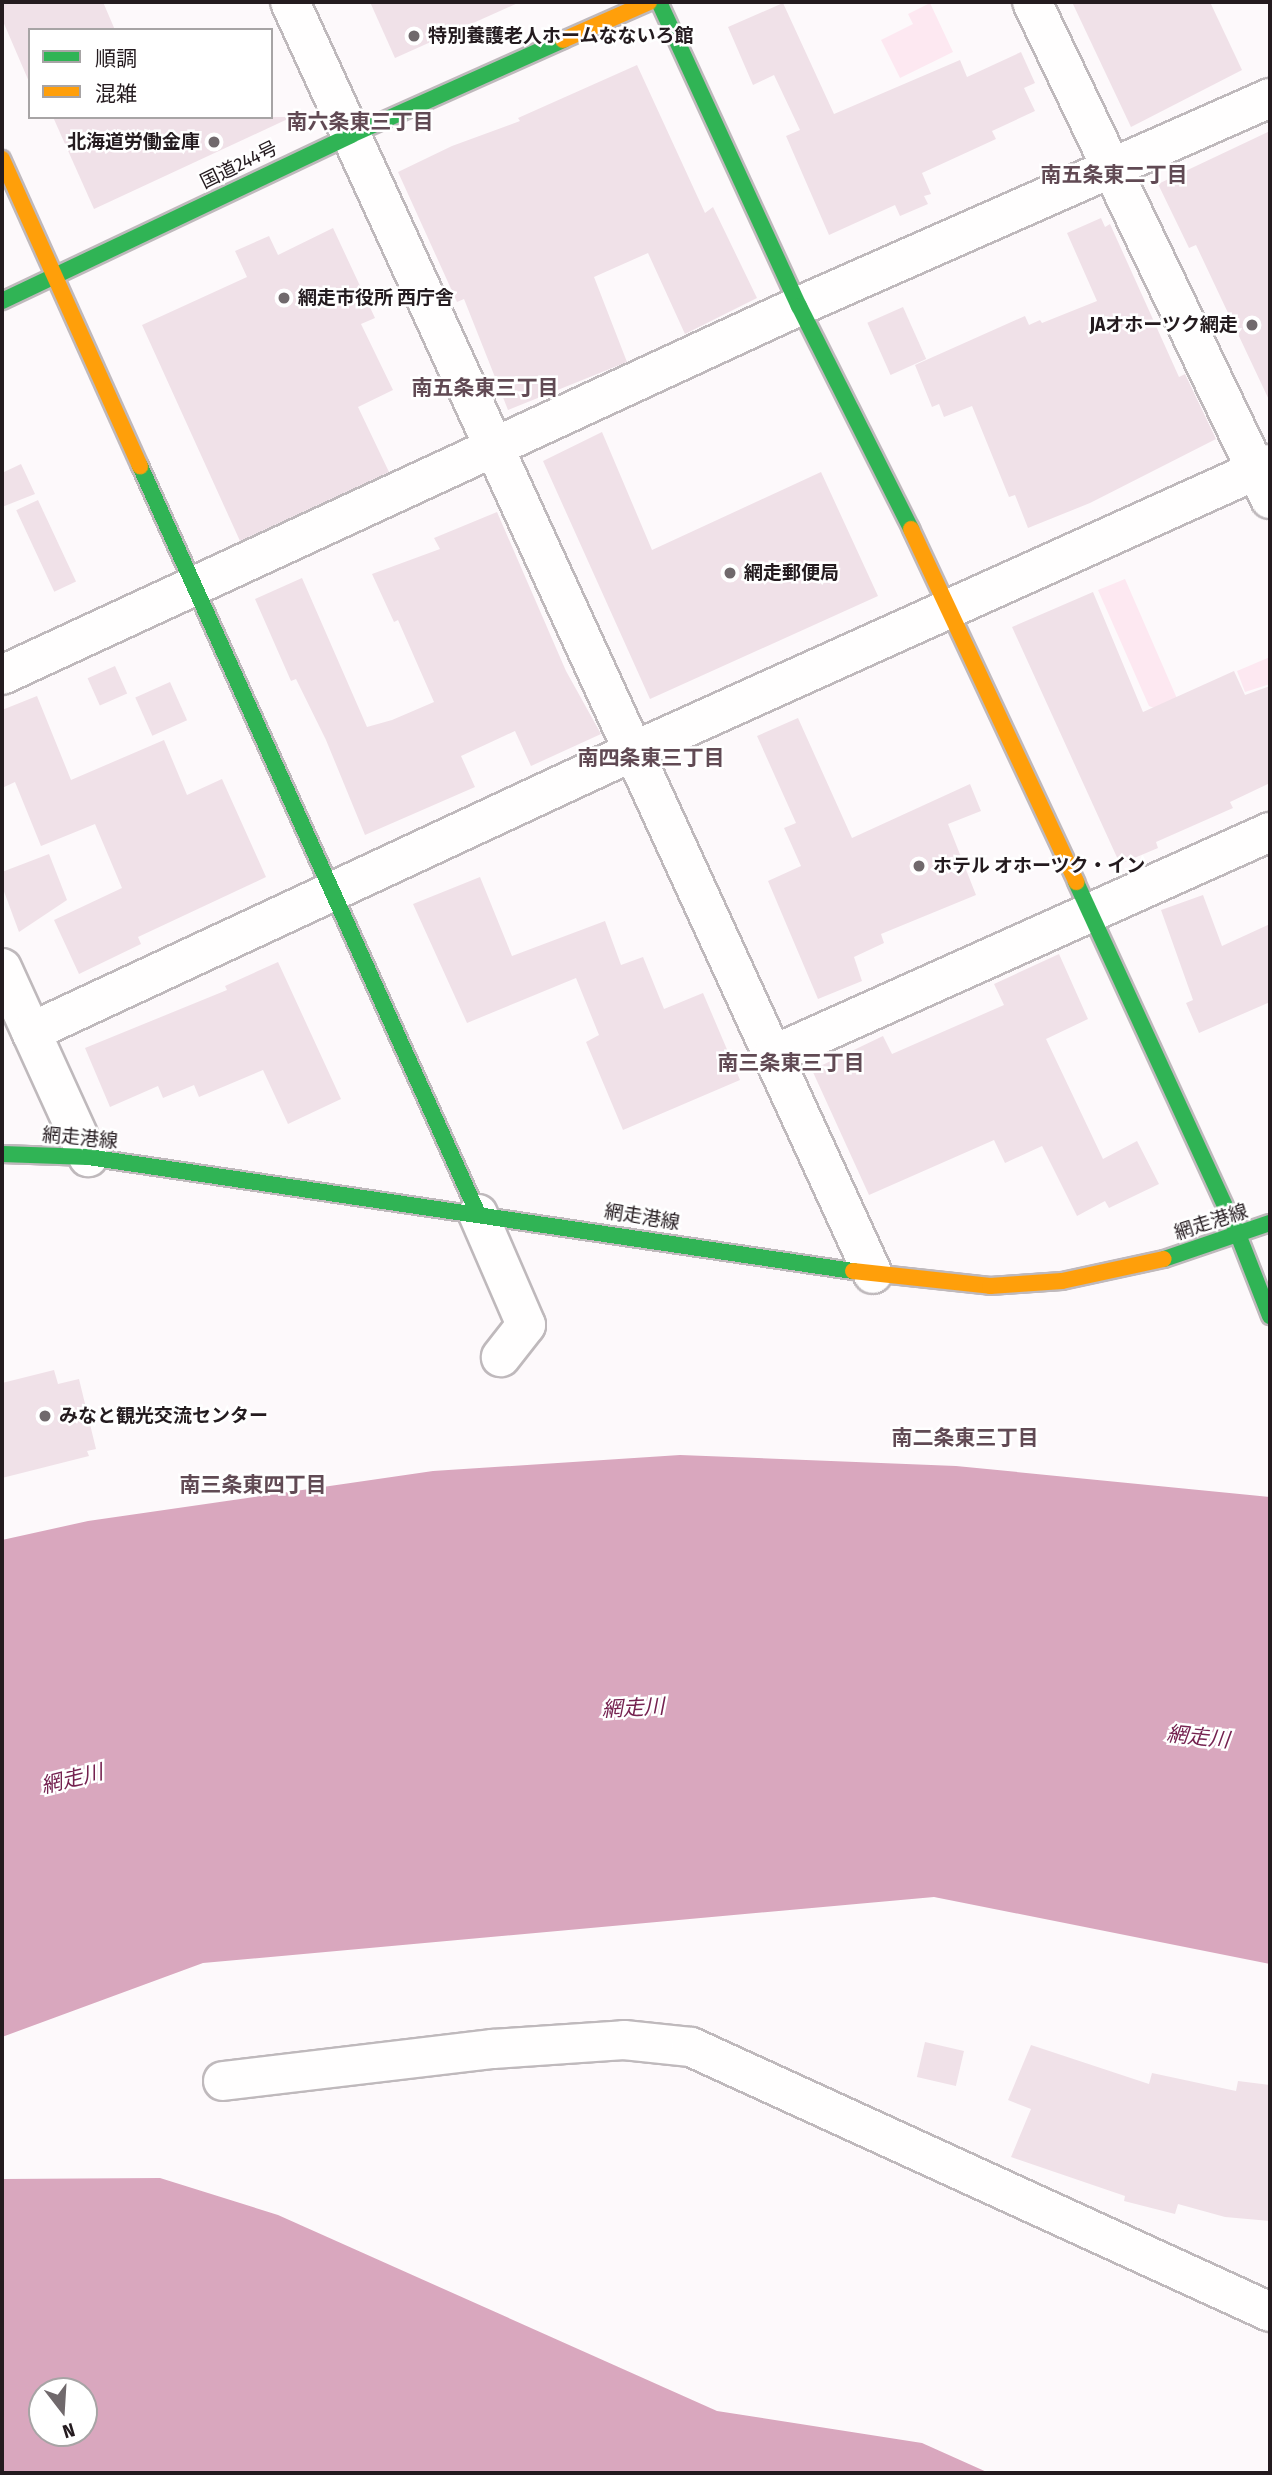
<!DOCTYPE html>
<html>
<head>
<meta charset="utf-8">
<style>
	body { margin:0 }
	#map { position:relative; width:1272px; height:2475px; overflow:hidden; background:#fdf9fb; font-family:"Fira Sans Condensed","Noto Sans JP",sans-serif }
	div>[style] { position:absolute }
	.green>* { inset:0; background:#fde8f1 }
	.water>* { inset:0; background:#d9a7be }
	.building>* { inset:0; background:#f0e1e8; transform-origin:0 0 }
	.roads { filter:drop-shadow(2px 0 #bfb9bc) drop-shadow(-2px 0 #bfb9bc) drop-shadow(0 2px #bfb9bc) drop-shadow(0 -2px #bfb9bc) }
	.street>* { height:38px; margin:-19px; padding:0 19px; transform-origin:19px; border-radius:19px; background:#fffefe }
	.fast>* { height:16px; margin:-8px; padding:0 8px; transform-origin:8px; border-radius:8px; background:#30b455 }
	.slow>* { height:16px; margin:-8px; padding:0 8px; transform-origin:8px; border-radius:8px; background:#ff9f0a }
	.dots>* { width:19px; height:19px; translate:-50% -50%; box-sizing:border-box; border:4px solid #fff; border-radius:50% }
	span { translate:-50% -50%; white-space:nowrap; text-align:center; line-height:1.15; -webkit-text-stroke:5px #fff; paint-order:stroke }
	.poi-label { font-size:19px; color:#241b1f; font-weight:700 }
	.left { translate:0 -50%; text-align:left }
	.right { translate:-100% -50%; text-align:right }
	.street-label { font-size:19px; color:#241b1f }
	.neighbourhood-label { font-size:21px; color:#614a54; font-weight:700 }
	.water-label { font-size:21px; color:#752250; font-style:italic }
	.frame { position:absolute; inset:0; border:4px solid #241b1f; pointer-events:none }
	.legend { position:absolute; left:28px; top:28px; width:245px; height:91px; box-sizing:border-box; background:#fff; border:2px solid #a7a4a5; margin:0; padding:9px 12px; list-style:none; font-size:21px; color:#241b1f }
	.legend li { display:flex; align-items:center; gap:14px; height:35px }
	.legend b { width:35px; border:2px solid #a7a4a5 }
	.north { position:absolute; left:28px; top:2377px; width:70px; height:70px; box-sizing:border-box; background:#fff; border:2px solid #a7a4a5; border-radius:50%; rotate:163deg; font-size:19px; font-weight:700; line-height:28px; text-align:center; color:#241b1f }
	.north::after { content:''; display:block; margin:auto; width:24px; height:32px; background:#70696c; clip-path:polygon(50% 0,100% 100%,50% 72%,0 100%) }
</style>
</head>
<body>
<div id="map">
	<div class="green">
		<div style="clip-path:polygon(930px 3px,953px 52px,900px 78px,881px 40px,913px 24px,908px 14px)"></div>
		<div style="clip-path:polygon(1125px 579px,1182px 710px,1172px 715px,1149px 706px,1098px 590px)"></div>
		<div style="clip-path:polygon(1270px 657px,1270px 684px,1245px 692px,1237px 671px)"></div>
	</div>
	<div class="water">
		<div style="clip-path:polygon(680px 1455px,956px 1466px,1270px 1497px,1270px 1964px,934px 1897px,203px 1963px,2px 2037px,2px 1540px,88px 1521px,433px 1471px)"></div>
		<div style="clip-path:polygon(evenodd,160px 2178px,278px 2215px,717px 2411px,922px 2443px,989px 2473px,2px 2473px,2px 2179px,160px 2178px,42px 2391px,84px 2391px,84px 2433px,42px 2433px,42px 2391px)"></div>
	</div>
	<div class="building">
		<div style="clip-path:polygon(2px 2px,103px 2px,115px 30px,30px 30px,30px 84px,2px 19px)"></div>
		<div style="clip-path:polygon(370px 2px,520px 2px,395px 58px)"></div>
		<div style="clip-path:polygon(1072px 2px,1210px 2px,1242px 70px,1131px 127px)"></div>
		<div style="clip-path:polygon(783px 3px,834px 114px,960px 60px,967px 77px,1021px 52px,1035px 83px,1024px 88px,1035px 111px,992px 131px,996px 139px,922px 173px,931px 194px,924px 196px,928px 204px,900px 216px,895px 205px,829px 235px,786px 136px,800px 130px,774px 75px,753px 85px,728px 27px)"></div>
		<div style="clip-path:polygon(637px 65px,705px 213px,713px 207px,757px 298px,685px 334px,648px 253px,594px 277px,627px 362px,508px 410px,464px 299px,457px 302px,398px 172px,452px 146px,520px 121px,518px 118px)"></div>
		<div style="clip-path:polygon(53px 117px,292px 117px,94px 209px)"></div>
		<div style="clip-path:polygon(1270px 131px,1270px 402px,1196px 245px,1189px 248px,1158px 184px)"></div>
		<div style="clip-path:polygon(1101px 218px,1105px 227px,1110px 224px,1179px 377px,1185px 374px,1216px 439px,1090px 503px,1028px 528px,1015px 495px,1009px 497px,972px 406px,944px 417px,939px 404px,932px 407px,915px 365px,1025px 316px,1029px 325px,1040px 320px,1042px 323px,1097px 301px,1067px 233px)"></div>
		<div style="clip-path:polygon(333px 228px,375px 318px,361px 324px,393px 390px,358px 407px,389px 472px,240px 541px,142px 325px,247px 277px,235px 251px,269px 236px,278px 255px)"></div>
		<div style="left:903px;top:307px;width:57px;height:39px;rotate:66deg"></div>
		<div style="clip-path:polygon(602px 432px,652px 550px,821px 472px,878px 596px,650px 699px,543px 461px)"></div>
		<div style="clip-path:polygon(21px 464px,35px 494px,2px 507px,2px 473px)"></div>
		<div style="left:38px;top:500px;width:90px;height:24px;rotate:65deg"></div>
		<div style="clip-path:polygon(497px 512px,566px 671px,601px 734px,531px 766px,515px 731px,461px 756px,475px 787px,365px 835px,326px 740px,296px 679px,291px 681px,255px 599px,302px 578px,367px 727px,392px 720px,434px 702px,398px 620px,394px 622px,372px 574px,440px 549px,434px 538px)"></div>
		<div style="clip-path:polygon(1093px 592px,1143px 712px,1234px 671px,1245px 695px,1270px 686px,1270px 783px,1230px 802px,1233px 808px,1156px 842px,1158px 848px,1120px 864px,1012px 627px)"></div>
		<div style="left:115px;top:666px;width:30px;height:30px;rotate:66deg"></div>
		<div style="left:170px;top:682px;width:42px;height:38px;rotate:66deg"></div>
		<div style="clip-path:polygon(37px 696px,71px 780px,164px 740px,187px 795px,222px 779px,266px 877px,138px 937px,141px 944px,79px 974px,54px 920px,122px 888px,95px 824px,41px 846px,15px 782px,2px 788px,2px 710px)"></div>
		<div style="clip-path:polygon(798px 718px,852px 838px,970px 784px,981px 811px,948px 824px,976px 895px,881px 934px,884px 943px,854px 957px,862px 981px,818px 999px,768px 881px,801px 866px,784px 828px,796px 823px,757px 736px)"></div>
		<div style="clip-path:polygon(49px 854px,67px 900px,19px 932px,2px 886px,2px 872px)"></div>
		<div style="clip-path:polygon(480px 877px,512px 956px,605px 921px,621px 965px,643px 957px,664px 1009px,703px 993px,740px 1080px,623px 1130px,586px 1042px,599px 1035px,576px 978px,467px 1023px,413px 904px)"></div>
		<div style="clip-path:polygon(1203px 895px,1222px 946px,1270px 924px,1270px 1002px,1199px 1033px,1186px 1003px,1193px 1000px,1161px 910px)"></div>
		<div style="clip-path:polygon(1059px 954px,1088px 1019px,1046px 1039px,1103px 1159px,1137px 1141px,1159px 1184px,1109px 1208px,1105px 1201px,1077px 1216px,1042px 1146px,1005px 1163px,994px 1140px,869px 1195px,812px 1070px,883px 1036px,892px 1054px,1004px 1005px,994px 984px)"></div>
		<div style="clip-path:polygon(278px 962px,341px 1099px,288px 1124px,263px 1070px,199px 1097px,194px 1085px,163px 1098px,158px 1086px,110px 1107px,85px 1048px,227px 990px,225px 986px)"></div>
		<div style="clip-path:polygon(54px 1370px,58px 1384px,79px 1379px,96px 1449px,87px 1451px,89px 1456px,2px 1478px,2px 1383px)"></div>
		<div style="left:925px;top:2042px;width:40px;height:36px;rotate:13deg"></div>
		<div style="clip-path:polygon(1031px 2045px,1149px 2084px,1152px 2073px,1236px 2091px,1238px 2081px,1270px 2085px,1270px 2221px,1225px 2217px,1178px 2204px,1175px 2214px,1124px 2201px,1125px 2196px,1011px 2157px,1031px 2109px,1008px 2100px)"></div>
	</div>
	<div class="roads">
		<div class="street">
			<div style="left:290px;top:2px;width:1399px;rotate:65.38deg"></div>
			<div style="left:1032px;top:2px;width:551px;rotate:64.41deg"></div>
			<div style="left:2px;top:675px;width:878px;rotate:-24.84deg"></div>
			<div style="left:799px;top:306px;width:515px;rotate:-23.83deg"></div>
			<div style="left:2px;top:968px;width:208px;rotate:65.5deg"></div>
			<div style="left:31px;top:1032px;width:665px;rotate:-24.99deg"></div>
			<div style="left:634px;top:751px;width:698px;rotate:-24.29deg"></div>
			<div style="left:773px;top:1055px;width:545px;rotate:-24.17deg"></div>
			<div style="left:478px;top:1214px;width:121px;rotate:66.6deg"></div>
			<div style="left:526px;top:1325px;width:41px;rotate:128deg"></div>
			<div style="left:223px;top:2081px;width:272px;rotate:-6.8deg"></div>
			<div style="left:493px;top:2049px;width:131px;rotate:-3.9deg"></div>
			<div style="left:624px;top:2040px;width:67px;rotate:6deg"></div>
			<div style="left:691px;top:2047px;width:637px;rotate:24.59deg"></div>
		</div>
		<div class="fast">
			<div style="left:659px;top:2px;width:335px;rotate:65.3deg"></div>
			<div style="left:799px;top:306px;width:250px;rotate:63.3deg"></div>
			<div style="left:2px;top:301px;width:386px;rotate:-25.4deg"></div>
			<div style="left:351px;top:135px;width:232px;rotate:-24.1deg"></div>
			<div style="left:140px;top:466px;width:821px;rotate:65.68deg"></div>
			<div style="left:1076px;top:882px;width:391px;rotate:65.3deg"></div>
			<div style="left:1239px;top:1237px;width:85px;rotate:68.6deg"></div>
			<div style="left:2px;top:1154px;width:86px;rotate:2deg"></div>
			<div style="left:88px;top:1157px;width:773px;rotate:8.48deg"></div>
			<div style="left:1164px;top:1259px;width:112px;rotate:-18.8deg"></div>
		</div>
		<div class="slow">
			<div style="left:563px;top:40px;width:94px;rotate:-23.8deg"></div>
			<div style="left:2px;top:159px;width:337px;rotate:65.8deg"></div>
			<div style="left:911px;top:529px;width:390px;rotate:64.9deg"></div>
			<div style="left:853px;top:1271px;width:138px;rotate:6.2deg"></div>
			<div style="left:990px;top:1286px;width:72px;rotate:-4deg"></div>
			<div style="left:1062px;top:1281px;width:104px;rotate:-12.2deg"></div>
		</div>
	</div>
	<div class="dots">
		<div style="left:414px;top:36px;background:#70696c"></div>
		<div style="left:214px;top:142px;background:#70696c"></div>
		<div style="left:284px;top:298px;background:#70696c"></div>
		<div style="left:1252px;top:325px;background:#70696c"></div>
		<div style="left:730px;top:573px;background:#70696c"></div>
		<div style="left:919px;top:866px;background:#70696c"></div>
		<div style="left:45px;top:1416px;background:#70696c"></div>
	</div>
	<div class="poi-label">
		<span class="left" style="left:428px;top:36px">特別養護老人ホームなないろ館</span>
		<span class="right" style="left:200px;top:142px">北海道労働金庫</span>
		<span class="left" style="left:298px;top:298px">網走市役所 西庁舎</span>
		<span class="right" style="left:1238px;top:325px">JAオホーツク網走</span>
		<span class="left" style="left:744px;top:573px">網走郵便局</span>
		<span class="left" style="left:933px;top:866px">ホテル オホーツク・イン</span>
		<span class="left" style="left:59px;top:1416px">みなと観光交流センター</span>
	</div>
	<div class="street-label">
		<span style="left:239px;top:165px;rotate:-26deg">国道244号</span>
		<span style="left:80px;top:1138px;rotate:5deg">網走港線</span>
		<span style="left:642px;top:1217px;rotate:9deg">網走港線</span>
		<span style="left:1211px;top:1222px;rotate:-18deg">網走港線</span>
	</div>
	<div class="neighbourhood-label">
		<span style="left:360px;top:122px">南六条東三丁目</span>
		<span style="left:1114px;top:175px">南五条東二丁目</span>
		<span style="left:485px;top:388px">南五条東三丁目</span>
		<span style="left:651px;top:758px">南四条東三丁目</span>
		<span style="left:791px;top:1063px">南三条東三丁目</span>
		<span style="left:965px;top:1438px">南二条東三丁目</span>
		<span style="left:253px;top:1485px">南三条東四丁目</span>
	</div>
	<div class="water-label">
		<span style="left:633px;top:1708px;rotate:-3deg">網走川</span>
		<span style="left:1198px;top:1737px;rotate:6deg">網走川</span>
		<span style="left:72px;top:1779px;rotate:-14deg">網走川</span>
	</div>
	<div class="frame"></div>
	<ul class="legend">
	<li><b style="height:9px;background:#30b455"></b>順調</li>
	<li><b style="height:9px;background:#ff9f0a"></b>混雑</li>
	</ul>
	<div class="north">N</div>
</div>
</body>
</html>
